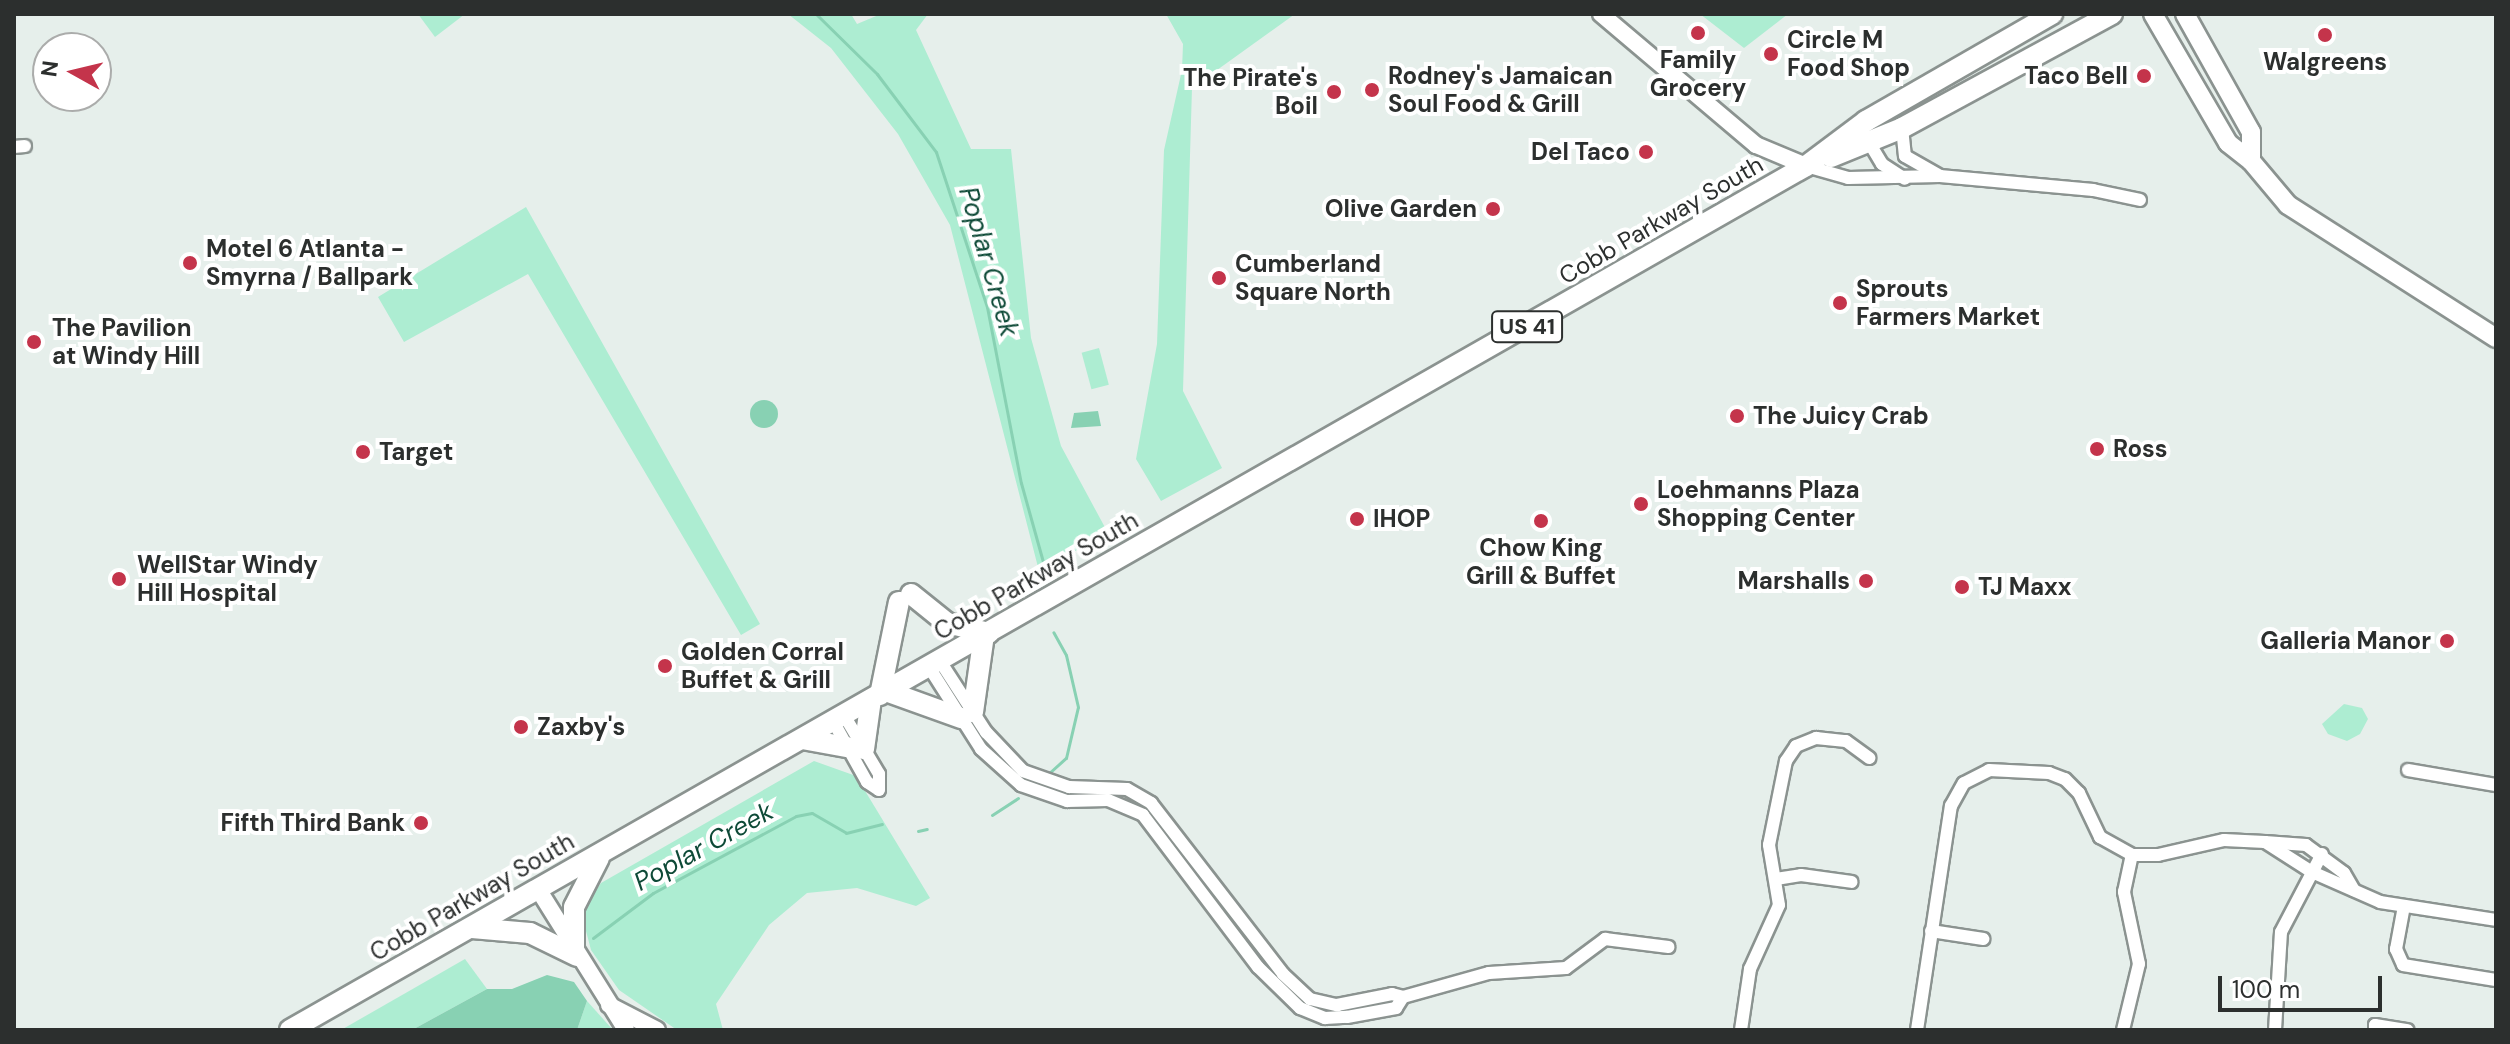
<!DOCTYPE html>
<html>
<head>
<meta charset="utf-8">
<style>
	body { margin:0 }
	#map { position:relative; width:2510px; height:1044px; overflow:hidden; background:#e6efeb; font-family:"DM Sans",sans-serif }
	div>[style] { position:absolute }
	.green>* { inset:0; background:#adedd2; transform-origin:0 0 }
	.water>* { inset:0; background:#88d1b3 }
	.round { border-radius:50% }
	.stream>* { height:3px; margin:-1.5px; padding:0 1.5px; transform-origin:1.5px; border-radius:1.5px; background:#88d1b3 }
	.roads { filter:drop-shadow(2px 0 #8b9390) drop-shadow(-2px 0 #8b9390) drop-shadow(0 2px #8b9390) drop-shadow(0 -2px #8b9390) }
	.minor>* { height:12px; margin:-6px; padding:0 6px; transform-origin:6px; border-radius:6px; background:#fff }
	.tertiary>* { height:16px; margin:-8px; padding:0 8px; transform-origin:8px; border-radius:8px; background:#fff }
	.secondary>* { height:18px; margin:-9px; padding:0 9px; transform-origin:9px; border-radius:9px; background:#fff }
	.primary>* { height:20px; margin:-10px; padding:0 10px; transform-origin:10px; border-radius:10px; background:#fff }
	.dots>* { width:22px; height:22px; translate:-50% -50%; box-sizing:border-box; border:4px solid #fff; border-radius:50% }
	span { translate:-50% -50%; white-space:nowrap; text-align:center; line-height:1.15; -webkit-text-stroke:8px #fff; paint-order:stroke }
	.shield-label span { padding:2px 6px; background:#fff; border:2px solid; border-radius:6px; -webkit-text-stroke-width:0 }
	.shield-label { font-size:22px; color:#2c2f2e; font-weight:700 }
	.poi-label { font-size:24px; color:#2c2f2e; font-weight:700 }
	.left { translate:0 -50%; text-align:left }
	.right { translate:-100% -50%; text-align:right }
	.street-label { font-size:24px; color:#2c2f2e }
	.water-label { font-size:26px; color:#0e4a37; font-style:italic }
	.frame { position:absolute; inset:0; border:16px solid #2c2f2e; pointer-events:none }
	.north { position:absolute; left:32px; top:32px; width:80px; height:80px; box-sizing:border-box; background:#fff; border:2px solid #abacab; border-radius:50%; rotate:278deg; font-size:22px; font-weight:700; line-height:32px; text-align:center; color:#2c2f2e }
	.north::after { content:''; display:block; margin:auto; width:28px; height:36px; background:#c4344b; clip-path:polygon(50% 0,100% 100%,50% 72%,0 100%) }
	.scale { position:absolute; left:2218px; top:976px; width:164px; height:36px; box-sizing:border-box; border:4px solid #2c2f2e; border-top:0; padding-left:10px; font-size:24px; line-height:28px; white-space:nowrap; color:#2c2f2e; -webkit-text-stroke:6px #fff; paint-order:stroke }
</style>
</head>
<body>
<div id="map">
	<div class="green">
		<div style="clip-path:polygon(418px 14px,465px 14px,435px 37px)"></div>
		<div style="clip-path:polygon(788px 14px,851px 14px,857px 24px,881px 14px,928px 14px,916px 30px,971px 149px,1011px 149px,1031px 338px,1061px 446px,1108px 533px,1039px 571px,950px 225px,898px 134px,831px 48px)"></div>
		<div style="clip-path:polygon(1166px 14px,1295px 14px,1192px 88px,1183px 391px,1222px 468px,1161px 501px,1136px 459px,1157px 344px,1164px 150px,1182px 70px,1183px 44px)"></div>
		<div style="clip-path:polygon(1700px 14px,1788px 14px,1744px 48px)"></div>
		<div style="clip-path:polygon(526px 207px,760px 624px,741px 635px,528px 274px,404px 342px,378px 297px)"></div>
		<div style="left:1099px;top:348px;width:38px;height:18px;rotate:75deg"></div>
		<div style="clip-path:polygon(2344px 704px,2362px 708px,2368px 719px,2360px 734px,2347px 741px,2328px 734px,2322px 724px)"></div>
		<div style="clip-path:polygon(814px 761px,856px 776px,930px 898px,916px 906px,857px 888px,807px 893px,769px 925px,716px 1004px,723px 1030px,677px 1030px,619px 990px,591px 950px,582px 916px,589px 900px,601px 883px)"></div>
		<div style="clip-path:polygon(465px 959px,487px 989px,412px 1030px,341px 1030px)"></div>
		<div style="clip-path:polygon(587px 1001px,613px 1030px,577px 1030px)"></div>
	</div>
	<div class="water">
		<div class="round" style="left:750px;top:400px;width:28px;height:28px"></div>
		<div style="clip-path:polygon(1098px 411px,1101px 426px,1071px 428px,1074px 413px)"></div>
		<div style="clip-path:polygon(547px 975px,574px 982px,587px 1001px,577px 1030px,412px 1030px,487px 989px,512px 989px)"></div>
	</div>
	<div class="stream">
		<div style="left:816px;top:14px;width:86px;rotate:44.5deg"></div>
		<div style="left:877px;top:74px;width:98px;rotate:52.9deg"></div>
		<div style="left:936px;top:152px;width:163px;rotate:71.8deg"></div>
		<div style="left:987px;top:307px;width:179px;rotate:79.1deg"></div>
		<div style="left:1021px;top:483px;width:82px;rotate:74.4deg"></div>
		<div style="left:1048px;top:774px;width:24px;rotate:-42deg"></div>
		<div style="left:1066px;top:758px;width:52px;rotate:-76.8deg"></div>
		<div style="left:1078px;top:707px;width:53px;rotate:-103deg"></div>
		<div style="left:1066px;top:655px;width:26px;rotate:-119deg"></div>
		<div style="left:992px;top:815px;width:31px;rotate:-33deg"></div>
		<div style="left:918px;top:831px;width:9px;rotate:-13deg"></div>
		<div style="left:593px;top:938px;width:75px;rotate:-36.9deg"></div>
		<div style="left:653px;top:893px;width:162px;rotate:-28.3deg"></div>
		<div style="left:796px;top:816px;width:16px;rotate:-11deg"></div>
		<div style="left:812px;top:813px;width:39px;rotate:30deg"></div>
		<div style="left:846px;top:833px;width:37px;rotate:-14deg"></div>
	</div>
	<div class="roads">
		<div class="minor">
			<div style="left:1902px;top:128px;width:28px;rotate:84deg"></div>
			<div style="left:1905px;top:156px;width:40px;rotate:29.7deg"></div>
			<div style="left:1867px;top:139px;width:29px;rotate:59deg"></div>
			<div style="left:1882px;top:164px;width:27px;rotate:33deg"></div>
			<div style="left:14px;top:147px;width:11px;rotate:-5deg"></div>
			<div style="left:1806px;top:166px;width:44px;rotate:15.9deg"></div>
			<div style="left:1848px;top:178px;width:92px;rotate:-1.2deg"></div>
			<div style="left:1940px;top:176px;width:154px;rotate:5.2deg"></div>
			<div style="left:2093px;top:190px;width:48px;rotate:12deg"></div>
			<div style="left:940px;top:661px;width:85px;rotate:57.1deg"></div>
			<div style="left:986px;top:732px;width:54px;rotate:46.5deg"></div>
			<div style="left:1023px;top:771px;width:49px;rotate:19.2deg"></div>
			<div style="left:1069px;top:787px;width:58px;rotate:2deg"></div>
			<div style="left:1127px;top:789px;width:28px;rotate:30deg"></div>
			<div style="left:1151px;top:803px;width:216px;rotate:52.3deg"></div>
			<div style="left:1283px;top:974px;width:37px;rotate:43deg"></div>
			<div style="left:1310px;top:999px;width:28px;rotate:13deg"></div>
			<div style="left:1337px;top:1005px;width:56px;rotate:-11.3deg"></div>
			<div style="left:1392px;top:994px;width:11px;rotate:15deg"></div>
			<div style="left:1403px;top:997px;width:89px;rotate:-15.6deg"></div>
			<div style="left:1489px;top:973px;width:77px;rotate:-3.7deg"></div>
			<div style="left:1566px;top:968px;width:49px;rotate:-36.6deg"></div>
			<div style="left:1605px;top:939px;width:64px;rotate:7.2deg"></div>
			<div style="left:929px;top:667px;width:97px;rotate:57.6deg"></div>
			<div style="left:981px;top:749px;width:54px;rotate:42deg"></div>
			<div style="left:1021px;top:785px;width:49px;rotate:19.2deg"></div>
			<div style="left:1067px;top:801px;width:41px;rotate:-1.4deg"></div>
			<div style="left:1108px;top:800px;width:38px;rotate:23deg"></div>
			<div style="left:1143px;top:815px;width:191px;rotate:52.9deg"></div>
			<div style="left:1258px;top:967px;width:59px;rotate:44.3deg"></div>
			<div style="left:1300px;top:1008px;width:27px;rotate:22deg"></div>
			<div style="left:1325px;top:1018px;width:22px;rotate:-3deg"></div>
			<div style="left:1347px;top:1017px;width:50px;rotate:-10.4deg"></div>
			<div style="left:1396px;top:1008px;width:13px;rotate:-58deg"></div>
			<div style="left:844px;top:715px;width:69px;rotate:59.3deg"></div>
			<div style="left:879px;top:774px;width:16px;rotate:90deg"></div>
			<div style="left:833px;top:721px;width:70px;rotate:60.9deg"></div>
			<div style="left:867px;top:782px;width:14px;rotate:34deg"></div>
			<div style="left:2408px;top:770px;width:89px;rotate:9.7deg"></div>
			<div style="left:2265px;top:842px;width:41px;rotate:4.2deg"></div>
			<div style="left:2306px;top:845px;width:47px;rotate:36.4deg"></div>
			<div style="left:2344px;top:873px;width:20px;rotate:60deg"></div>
			<div style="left:1776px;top:879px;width:25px;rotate:-9deg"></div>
			<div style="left:1801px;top:875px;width:51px;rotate:7.8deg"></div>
			<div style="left:2404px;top:906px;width:44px;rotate:100.5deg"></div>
			<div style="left:2396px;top:949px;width:17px;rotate:66deg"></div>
			<div style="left:2403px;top:965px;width:94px;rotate:9.2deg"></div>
			<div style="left:1931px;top:931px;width:53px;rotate:8.7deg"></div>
			<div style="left:1741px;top:1030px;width:62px;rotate:-81.6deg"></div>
			<div style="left:1750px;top:969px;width:70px;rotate:-65.6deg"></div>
			<div style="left:1779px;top:905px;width:61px;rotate:-99.5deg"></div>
			<div style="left:1769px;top:845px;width:86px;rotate:-78.6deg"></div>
			<div style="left:1786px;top:761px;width:18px;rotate:-56deg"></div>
			<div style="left:1796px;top:746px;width:22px;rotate:-22deg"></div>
			<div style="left:1816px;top:738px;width:30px;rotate:6deg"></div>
			<div style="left:1846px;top:741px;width:29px;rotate:36deg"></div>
			<div style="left:1917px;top:1030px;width:227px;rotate:-81.4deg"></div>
			<div style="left:1951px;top:806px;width:26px;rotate:-61deg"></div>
			<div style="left:1964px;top:783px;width:28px;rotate:-27deg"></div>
			<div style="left:1989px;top:770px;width:60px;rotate:2.9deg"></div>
			<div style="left:2049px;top:773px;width:17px;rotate:21deg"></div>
			<div style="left:2065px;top:779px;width:20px;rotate:45deg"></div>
			<div style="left:2079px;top:793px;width:49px;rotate:64.5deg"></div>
			<div style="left:2100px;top:837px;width:37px;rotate:29deg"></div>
			<div style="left:2132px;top:855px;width:26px"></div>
			<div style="left:2158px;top:855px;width:68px;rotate:-12.8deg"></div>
			<div style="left:2224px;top:840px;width:41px;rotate:2.8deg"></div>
			<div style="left:2265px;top:842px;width:56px;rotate:32.6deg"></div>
			<div style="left:2312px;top:872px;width:74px;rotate:23.8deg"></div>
			<div style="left:2380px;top:902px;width:117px;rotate:8.8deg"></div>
			<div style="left:2123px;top:1030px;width:68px;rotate:-76.4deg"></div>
			<div style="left:2139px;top:964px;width:74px;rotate:-101.8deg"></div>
			<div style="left:2124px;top:892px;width:38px;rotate:-78deg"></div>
			<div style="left:2275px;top:1030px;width:98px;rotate:-86.5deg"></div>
			<div style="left:2281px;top:932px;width:88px;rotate:-62.3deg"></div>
			<div style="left:2375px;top:1030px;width:5px;rotate:-90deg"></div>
			<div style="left:2375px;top:1025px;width:33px;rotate:9deg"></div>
		</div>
		<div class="tertiary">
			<div style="left:1601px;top:14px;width:203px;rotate:40.2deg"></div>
			<div style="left:1756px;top:145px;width:54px;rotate:22.8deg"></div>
			<div style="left:538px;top:889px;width:166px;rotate:58deg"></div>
			<div style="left:609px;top:1005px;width:54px;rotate:27.5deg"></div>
		</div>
		<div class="secondary">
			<div style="left:2153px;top:14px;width:149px;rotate:59.8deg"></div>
			<div style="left:2228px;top:143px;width:29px;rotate:38deg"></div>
			<div style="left:2251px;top:161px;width:57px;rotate:49.9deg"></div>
			<div style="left:2288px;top:205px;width:247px;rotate:32.6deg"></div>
			<div style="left:2185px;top:14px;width:135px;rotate:60.8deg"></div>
			<div style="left:2251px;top:132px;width:29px;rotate:90deg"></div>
		</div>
		<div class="primary">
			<div style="left:1831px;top:157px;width:77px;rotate:-22.2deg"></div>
			<div style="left:1902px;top:128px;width:239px;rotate:-28.5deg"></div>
			<div style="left:911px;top:594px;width:46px;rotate:38.9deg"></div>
			<div style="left:947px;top:623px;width:43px;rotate:13.4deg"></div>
			<div style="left:886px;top:691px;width:80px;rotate:19.8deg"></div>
			<div style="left:880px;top:695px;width:95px;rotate:-78.5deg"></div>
			<div style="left:973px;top:712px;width:78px;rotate:-81.9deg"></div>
			<div style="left:802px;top:739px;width:46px;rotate:10.1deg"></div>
			<div style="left:864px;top:749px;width:50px;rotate:-82deg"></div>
			<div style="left:472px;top:928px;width:58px;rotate:4.9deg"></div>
			<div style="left:530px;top:933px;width:52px;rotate:26.1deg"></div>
			<div style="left:574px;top:951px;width:44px;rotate:-90deg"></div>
			<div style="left:574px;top:907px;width:55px;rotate:-63deg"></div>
			<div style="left:290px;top:1030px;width:1745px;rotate:-29.68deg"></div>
			<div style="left:1806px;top:166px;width:75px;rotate:-36.9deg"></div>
			<div style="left:1866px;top:121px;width:215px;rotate:-29.9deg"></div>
		</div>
	</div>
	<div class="dots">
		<div style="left:1698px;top:33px;background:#c4344b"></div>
		<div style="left:2325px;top:35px;background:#c4344b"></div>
		<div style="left:1771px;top:54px;background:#c4344b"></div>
		<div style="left:2144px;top:76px;background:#c4344b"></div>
		<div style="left:1372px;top:90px;background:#c4344b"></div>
		<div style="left:1334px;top:92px;background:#c4344b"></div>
		<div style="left:1646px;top:152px;background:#c4344b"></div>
		<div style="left:1493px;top:209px;background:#c4344b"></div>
		<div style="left:190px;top:263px;background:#c4344b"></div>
		<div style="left:1219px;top:278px;background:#c4344b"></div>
		<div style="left:1840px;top:303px;background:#c4344b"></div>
		<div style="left:34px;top:342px;background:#c4344b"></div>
		<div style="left:1737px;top:416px;background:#c4344b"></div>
		<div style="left:2097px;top:449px;background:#c4344b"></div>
		<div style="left:363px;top:452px;background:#c4344b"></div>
		<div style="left:1641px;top:504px;background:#c4344b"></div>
		<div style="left:1357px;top:519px;background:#c4344b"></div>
		<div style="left:1541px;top:521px;background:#c4344b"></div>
		<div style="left:119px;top:579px;background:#c4344b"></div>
		<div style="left:1866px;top:581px;background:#c4344b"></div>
		<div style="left:1962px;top:587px;background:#c4344b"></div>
		<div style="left:2447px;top:641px;background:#c4344b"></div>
		<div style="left:665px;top:666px;background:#c4344b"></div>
		<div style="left:521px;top:727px;background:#c4344b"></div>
		<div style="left:421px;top:823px;background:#c4344b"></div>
	</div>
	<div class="shield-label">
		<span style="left:1527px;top:327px">US 41</span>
	</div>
	<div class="poi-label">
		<span class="left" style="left:1787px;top:54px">Circle M<br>Food Shop</span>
		<span style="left:1698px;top:74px">Family<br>Grocery</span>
		<span style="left:2325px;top:62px">Walgreens</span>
		<span class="left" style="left:1388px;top:90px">Rodney's Jamaican<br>Soul Food &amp; Grill</span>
		<span class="right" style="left:2128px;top:76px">Taco Bell</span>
		<span class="right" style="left:1318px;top:92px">The Pirate's<br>Boil</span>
		<span class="right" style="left:1630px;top:152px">Del Taco</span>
		<span class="right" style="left:1477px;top:209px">Olive Garden</span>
		<span class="left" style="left:206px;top:263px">Motel 6 Atlanta -<br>Smyrna / Ballpark</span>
		<span class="left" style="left:1235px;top:278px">Cumberland<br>Square North</span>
		<span class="left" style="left:1856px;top:303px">Sprouts<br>Farmers Market</span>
		<span class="left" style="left:52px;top:342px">The Pavilion<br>at Windy Hill</span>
		<span class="left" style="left:1753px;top:416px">The Juicy Crab</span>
		<span class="left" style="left:2113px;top:449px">Ross</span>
		<span class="left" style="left:379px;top:452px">Target</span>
		<span class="left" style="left:1657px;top:504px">Loehmanns Plaza<br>Shopping Center</span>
		<span class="left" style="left:1373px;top:519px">IHOP</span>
		<span style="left:1541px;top:562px">Chow King<br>Grill &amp; Buffet</span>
		<span class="left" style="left:137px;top:579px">WellStar Windy<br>Hill Hospital</span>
		<span class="right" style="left:1850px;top:581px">Marshalls</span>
		<span class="left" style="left:1978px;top:587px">TJ Maxx</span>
		<span class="right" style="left:2431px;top:641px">Galleria Manor</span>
		<span class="left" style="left:681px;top:666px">Golden Corral<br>Buffet &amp; Grill</span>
		<span class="left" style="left:537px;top:727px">Zaxby's</span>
		<span class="right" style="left:405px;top:823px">Fifth Third Bank</span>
	</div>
	<div class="street-label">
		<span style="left:1661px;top:220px;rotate:-30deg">Cobb Parkway South</span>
		<span style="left:1036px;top:576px;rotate:-30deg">Cobb Parkway South</span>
		<span style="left:472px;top:897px;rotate:-30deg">Cobb Parkway South</span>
	</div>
	<div class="water-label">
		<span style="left:988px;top:262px;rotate:74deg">Poplar Creek</span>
		<span style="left:704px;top:847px;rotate:-29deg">Poplar Creek</span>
	</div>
	<div class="frame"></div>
	<div class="north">N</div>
	<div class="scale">100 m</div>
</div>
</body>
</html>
